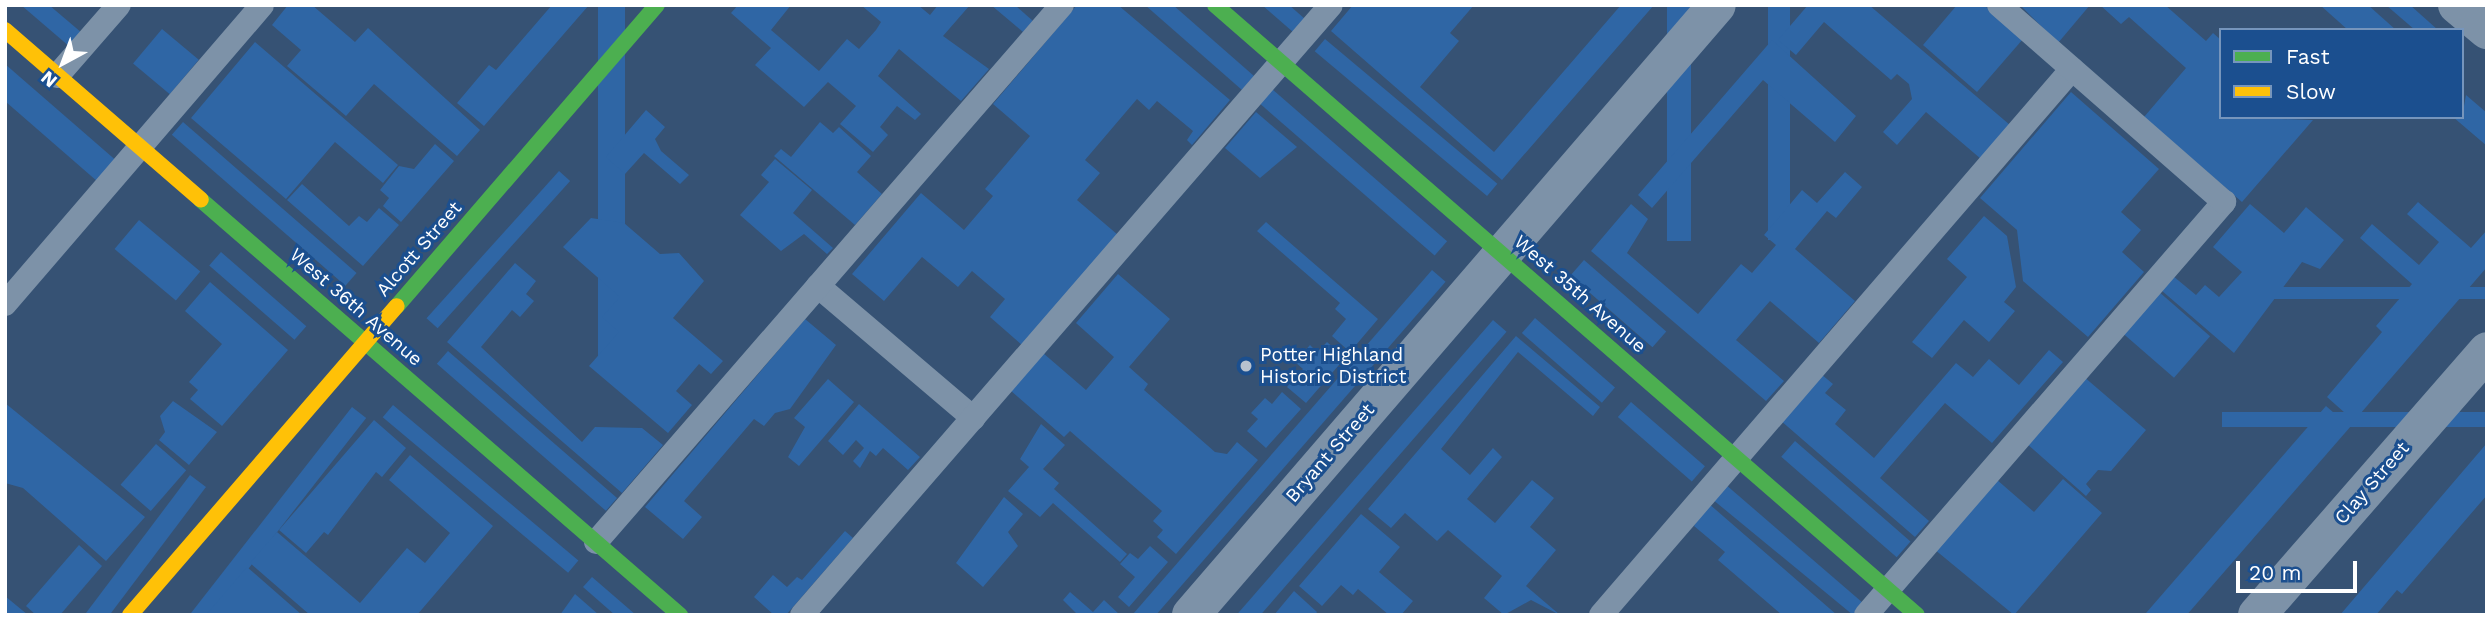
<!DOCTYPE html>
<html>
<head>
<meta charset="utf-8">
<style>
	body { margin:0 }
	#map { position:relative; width:2492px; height:620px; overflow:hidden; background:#365274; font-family:"Work Sans",sans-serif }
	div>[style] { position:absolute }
	.green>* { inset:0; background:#2f66a5; transform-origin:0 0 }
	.lane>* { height:24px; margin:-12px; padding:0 12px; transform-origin:12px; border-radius:12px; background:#7d92a8 }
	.street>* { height:38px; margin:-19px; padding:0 19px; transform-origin:19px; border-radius:19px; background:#7d92a8 }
	.fast>* { height:16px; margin:-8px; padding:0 8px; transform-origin:8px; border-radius:8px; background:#4caf50 }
	.slow>* { height:16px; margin:-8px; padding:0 8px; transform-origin:8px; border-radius:8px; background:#ffc107 }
	.dots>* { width:19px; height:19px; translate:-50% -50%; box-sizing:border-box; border:4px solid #1b4f8f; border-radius:50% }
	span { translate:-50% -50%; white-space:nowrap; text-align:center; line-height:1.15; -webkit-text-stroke:6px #1b4f8f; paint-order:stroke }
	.street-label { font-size:19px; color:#fff }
	.poi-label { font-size:19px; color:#fff }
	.left { translate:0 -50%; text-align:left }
	.frame { position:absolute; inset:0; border:7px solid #fff; pointer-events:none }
	.legend { position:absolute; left:2219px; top:28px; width:245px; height:91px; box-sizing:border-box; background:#1b4f8f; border:2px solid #7695bc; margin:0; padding:9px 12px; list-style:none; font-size:21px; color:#fff }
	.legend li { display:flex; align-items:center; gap:14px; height:35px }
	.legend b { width:35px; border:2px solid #7695bc }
	.north { position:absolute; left:28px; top:28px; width:70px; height:70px; -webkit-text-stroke:5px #1b4f8f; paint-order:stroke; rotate:221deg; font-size:19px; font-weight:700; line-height:28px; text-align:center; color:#fff }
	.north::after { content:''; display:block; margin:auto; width:24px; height:32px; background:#fff; clip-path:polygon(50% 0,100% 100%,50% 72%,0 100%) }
	.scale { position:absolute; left:2236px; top:561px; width:121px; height:32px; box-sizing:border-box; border:4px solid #fff; border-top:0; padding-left:9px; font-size:21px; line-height:24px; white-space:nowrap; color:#fff; -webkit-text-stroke:5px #1b4f8f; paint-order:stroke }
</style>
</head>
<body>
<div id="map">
	<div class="green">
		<div style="clip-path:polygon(21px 5px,49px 5px,82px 33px,70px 47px)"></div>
		<div style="clip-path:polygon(288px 5px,312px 5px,355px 42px,368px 28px,480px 130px,457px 156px,374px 84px,346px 116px,287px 66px,301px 50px,272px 25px)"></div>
		<div style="clip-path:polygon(552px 5px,589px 5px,484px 126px,457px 103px,489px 65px,496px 70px)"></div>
		<div style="left:598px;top:5px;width:27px;height:351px"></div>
		<div style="clip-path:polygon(738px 5px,791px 5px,771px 30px,819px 71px,847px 39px,859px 49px,876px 30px,881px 22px,861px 5px,918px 5px,930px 15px,938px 5px,970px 5px,943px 36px,989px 69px,961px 101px,899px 49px,878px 76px,921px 114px,915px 120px,897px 106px,880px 127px,888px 135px,873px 152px,840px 124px,856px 106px,828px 82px,804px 107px,755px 65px,771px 48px,731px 13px)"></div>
		<div style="clip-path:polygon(991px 5px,1015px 5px,1033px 21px,1023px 32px)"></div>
		<div style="clip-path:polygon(1077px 5px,1118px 5px,1230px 100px,1192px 145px,1187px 140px,1193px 131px,1157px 101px,1149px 110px,1137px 99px,1085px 160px,1100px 173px,1077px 200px,1118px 235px,1023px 346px,990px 317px,1005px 299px,972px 271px,958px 287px,922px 257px,884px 301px,852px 274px,921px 193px,964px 230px,993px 196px,985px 189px,1030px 136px,993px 104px)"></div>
		<div style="clip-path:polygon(1145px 5px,1173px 5px,1254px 76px,1242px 90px)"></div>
		<div style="clip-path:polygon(1262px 5px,1289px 5px,1305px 19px,1293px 32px)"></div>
		<div style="clip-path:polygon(1353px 5px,1474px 5px,1450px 33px,1459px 41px,1420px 87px,1494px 152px,1621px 5px,1654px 5px,1502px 180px,1331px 31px)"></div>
		<div style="left:1667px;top:5px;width:24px;height:236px"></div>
		<div style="left:1768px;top:5px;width:22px;height:235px"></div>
		<div style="clip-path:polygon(1808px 5px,1869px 5px,2010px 125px,1981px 159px,1926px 112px,1897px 145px,1883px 132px,1912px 99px,1909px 84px,1897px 74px,1891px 80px,1824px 22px,1796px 55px,1778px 40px)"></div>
		<div style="clip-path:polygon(1957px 5px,1984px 5px,2023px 39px,1977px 92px,1923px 45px)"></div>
		<div style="clip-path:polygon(2020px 5px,2090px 5px,2058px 43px)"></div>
		<div style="clip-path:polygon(2100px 5px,2165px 5px,2206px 41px,2213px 33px,2221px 40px,2221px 117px,2313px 120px,2242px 202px,2144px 117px,2186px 68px,2129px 17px,2121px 24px)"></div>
		<div style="clip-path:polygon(2320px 5px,2368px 5px,2396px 30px,2348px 30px)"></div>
		<div style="clip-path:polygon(2386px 5px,2410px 5px,2438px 30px,2415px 30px)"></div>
		<div style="left:162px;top:29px;width:48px;height:45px;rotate:40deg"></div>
		<div style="left:1325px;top:39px;width:225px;height:16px;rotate:40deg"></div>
		<div style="clip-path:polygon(1772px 40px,1856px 116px,1835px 142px,1763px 80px,1652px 208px,1638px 195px)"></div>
		<div style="clip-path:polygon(255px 42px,398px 165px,383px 183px,335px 142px,286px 199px,191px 118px)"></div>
		<div style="left:5px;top:64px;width:148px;height:28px;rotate:41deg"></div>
		<div style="left:1272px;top:89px;width:232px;height:19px;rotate:41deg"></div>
		<div style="clip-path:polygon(2071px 92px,2159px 169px,2121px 212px,2141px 230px,2122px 252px,2144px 272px,2088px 337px,2023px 281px,2017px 230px,1980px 198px)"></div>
		<div style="clip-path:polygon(2466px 95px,2487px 113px,2487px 146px,2453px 117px,2462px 117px)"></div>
		<div style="clip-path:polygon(646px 110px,665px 127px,655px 139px,661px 151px,689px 175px,680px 184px,644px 153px,625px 174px,606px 157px)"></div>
		<div style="clip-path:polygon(1256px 112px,1297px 147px,1260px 178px,1225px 148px)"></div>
		<div style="left:183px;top:122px;width:230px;height:17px;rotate:41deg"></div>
		<div style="clip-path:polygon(820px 122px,833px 133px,839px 127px,871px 156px,857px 172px,882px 194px,855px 225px,774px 156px,781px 149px,791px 157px)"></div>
		<div style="clip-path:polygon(435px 144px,454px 161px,401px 222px,383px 206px,389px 198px,380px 190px,399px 166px,414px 169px)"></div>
		<div style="clip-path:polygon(775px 159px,812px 190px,793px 213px,833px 248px,827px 254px,804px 234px,781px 251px,740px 215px,769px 182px,761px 175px)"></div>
		<div style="left:559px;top:171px;width:15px;height:198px;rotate:42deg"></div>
		<div style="clip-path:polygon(1845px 172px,1862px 187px,1836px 218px,1827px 211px,1795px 249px,1855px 301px,1819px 343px,1770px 301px,1736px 340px,1784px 381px,1766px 401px,1591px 251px,1631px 204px,1648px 219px,1627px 253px,1698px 314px,1741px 264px,1752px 273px,1776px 245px,1764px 235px,1802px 190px,1817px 203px)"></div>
		<div style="clip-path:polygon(302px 184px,349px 226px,359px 216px,367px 222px,379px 208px,399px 225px,363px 266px,287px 200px)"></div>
		<div style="clip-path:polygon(2418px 202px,2471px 248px,2487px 230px,2487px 267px,2354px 421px,2327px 397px,2382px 332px,2376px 326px,2412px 284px,2360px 238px,2372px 224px,2419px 265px,2439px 242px,2407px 214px)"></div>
		<div style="clip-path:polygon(2250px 204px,2284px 233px,2306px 207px,2344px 240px,2320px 269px,2302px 262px,2234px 353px,2161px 290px,2173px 276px,2196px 295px,2205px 285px,2219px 297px,2242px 272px,2213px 247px)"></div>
		<div style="clip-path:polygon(1984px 216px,2007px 236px,2016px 287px,2004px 302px,2015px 311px,1989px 342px,1964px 320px,1932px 358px,1912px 342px,1967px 277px,1947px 259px)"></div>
		<div style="clip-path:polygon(591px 218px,624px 223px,660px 254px,679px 253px,704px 281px,673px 318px,723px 361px,711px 374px,699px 364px,676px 391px,692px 405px,668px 433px,589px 366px,619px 332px,602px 317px,620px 297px,563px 247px)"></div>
		<div style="left:139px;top:220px;width:80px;height:38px;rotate:40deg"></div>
		<div style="clip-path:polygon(1266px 222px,1378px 319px,1350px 352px,1332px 336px,1346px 319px,1335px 309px,1340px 303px,1257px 231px)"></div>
		<div style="left:221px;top:252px;width:113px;height:18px;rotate:41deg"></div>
		<div style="left:1584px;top:260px;width:109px;height:21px;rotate:41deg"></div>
		<div style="clip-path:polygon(515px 263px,536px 281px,526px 294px,534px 301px,520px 317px,512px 310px,481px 347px,582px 442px,595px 427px,642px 428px,663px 445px,622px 493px,447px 342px)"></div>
		<div style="left:1432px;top:270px;width:18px;height:457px;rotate:41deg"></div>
		<div style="clip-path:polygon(1118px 274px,1170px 319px,1129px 367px,1148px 384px,1144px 390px,1215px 452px,1227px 454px,1237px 442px,1258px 460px,1176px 554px,1157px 537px,1163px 530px,1153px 521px,1162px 511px,1070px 431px,1064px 437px,1010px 390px,1043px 353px,1086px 390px,1114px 357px,1076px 323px)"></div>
		<div style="clip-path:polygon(210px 282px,288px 350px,222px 426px,190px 399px,198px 390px,189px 382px,222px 344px,185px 311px)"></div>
		<div style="left:2487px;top:287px;width:12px;height:215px;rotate:90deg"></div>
		<div style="left:2158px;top:291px;width:69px;height:55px;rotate:41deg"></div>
		<div style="left:1535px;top:318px;width:106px;height:20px;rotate:41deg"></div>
		<div style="clip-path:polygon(805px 319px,836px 345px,790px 409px,775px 413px,764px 426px,754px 419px,684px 501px,702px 517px,683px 539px,645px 507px)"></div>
		<div style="left:1493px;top:320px;width:18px;height:389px;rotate:41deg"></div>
		<div style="clip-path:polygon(1516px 336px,1600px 407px,1593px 416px,1518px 352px,1441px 449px,1470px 475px,1493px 448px,1502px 457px,1467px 499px,1495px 523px,1532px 480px,1554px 498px,1530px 527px,1556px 550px,1526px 586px,1560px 615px,1531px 600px,1504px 615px,1484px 598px,1502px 576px,1448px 530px,1437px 541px,1405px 513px,1391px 528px,1368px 509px)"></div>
		<div style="clip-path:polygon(1327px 342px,1345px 358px,1306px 403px,1287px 387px,1303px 369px,1295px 362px,1310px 345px,1317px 352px)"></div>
		<div style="clip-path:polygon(2049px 350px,2063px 362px,1992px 443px,1945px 403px,1880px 478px,1929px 521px,1915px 537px,1780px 420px,1821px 374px,1833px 384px,1825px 393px,1846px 410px,1835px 424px,1874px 458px,1956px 363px,1973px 377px,1989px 359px,2019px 385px)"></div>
		<div style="left:448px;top:351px;width:224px;height:17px;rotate:41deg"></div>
		<div style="clip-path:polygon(2083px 376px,2146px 430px,2111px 471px,2098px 470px,2086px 484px,2091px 490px,2086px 496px,2026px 443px)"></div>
		<div style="clip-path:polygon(828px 379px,854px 402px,799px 466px,788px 457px,805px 427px,794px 418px)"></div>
		<div style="clip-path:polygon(1282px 392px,1301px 409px,1266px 448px,1247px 431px,1258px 419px,1251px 413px,1265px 398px,1272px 404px)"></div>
		<div style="clip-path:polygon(173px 401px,217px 432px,189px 465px,159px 440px,165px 432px,160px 416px)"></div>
		<div style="left:1631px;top:402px;width:98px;height:20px;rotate:41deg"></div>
		<div style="clip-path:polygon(5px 403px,145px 517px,106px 561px,23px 488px,5px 483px)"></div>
		<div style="clip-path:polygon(859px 404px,920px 457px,908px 470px,883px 448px,876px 456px,870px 451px,860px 468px,853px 461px,864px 448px,856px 440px,843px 455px,828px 441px)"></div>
		<div style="left:393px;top:405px;width:242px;height:16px;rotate:40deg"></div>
		<div style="left:2326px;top:406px;width:32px;height:276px;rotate:41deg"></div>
		<div style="left:352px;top:407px;width:18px;height:275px;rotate:38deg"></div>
		<div style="left:2487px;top:412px;width:15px;height:265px;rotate:90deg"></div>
		<div style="clip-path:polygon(374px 420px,406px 448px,382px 477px,376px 472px,328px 535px,324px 532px,306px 553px,279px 530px)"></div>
		<div style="clip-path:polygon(1041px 424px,1065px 445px,1043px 469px,1059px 483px,1054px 489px,1127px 554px,1120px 562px,1053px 503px,1040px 517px,1008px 491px,1029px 467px,1020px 459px)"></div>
		<div style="left:1795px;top:441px;width:153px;height:21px;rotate:41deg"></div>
		<div style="clip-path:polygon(2487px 443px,2487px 495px,2402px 594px,2397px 590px,2376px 615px,2340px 615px)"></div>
		<div style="left:156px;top:444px;width:40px;height:54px;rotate:41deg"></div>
		<div style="clip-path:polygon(410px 455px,493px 526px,417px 615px,310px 615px,250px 563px,277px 532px,360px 603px,407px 548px,425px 563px,450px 533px,389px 480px)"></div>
		<div style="left:190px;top:475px;width:20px;height:185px;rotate:37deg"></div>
		<div style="clip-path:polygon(1996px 479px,2034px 512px,2063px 479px,2102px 513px,2014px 615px,1934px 549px)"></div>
		<div style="clip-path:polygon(1725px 484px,1863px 603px,1853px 615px,1712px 499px)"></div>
		<div style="clip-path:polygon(1004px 497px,1023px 514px,1008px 532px,1018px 546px,983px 587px,956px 563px)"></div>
		<div style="clip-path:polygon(1708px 503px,1837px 615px,1782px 615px,1718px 560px,1725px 552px,1694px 526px)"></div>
		<div style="clip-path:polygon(1361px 514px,1400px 547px,1379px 572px,1413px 601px,1401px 615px,1389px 615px,1358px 589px,1353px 595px,1341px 585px,1322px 606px,1299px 586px)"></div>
		<div style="clip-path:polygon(845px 531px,853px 538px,786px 615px,774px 615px,754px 597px,773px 575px,787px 587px,797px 577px,802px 580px)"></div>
		<div style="clip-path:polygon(79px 545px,102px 566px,60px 615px,36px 615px,26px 606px)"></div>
		<div style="clip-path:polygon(1150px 546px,1168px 562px,1129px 607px,1118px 597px,1135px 577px,1120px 564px,1130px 553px,1138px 559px)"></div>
		<div style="clip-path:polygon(247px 567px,302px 615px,206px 615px)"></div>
		<div style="clip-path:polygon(592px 577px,636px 615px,615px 615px,583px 587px)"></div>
		<div style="clip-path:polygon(1294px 591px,1317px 612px,1315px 615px,1274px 615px)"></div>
		<div style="clip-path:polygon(1070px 592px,1093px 612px,1104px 600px,1120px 615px,1078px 615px,1063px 600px)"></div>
		<div style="clip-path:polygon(575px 594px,599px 615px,560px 615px)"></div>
		<div style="clip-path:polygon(5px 596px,28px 615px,5px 615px)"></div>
	</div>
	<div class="lane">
		<div style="left:57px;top:76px;width:94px;rotate:-48.9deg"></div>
		<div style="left:818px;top:286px;width:204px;rotate:40.4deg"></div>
		<div style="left:5px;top:304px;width:394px;rotate:-49.3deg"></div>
		<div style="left:596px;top:542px;width:711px;rotate:-49.05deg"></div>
		<div style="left:802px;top:615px;width:807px;rotate:-49.07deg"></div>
		<div style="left:1601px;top:615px;width:721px;rotate:-49.22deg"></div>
		<div style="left:1866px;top:615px;width:547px;rotate:-49.08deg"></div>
		<div style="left:2224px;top:202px;width:299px;rotate:-138.8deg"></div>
	</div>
	<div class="street">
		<div style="left:2457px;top:5px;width:39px;rotate:40deg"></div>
		<div style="left:1191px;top:615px;width:805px;rotate:-49.23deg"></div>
		<div style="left:2257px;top:615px;width:350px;rotate:-48.9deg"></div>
	</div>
	<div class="fast">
		<div style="left:1215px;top:5px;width:930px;rotate:40.99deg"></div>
		<div style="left:201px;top:200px;width:634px;rotate:40.91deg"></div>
		<div style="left:397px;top:306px;width:398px;rotate:-49.2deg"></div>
	</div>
	<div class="slow">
		<div style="left:5px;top:30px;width:259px;rotate:40.9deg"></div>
		<div style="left:130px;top:615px;width:408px;rotate:-49.2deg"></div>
	</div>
	<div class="dots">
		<div style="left:1246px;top:366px;background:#b9c2ce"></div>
	</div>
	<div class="street-label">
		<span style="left:419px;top:249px;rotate:-49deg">Alcott Street</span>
		<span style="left:1580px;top:294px;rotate:41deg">West 35th Avenue</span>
		<span style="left:356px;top:307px;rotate:41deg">West 36th Avenue</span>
		<span style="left:1330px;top:453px;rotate:-49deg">Bryant Street</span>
		<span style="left:2372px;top:483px;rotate:-49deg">Clay Street</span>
	</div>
	<div class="poi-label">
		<span class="left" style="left:1260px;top:366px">Potter Highland<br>Historic District</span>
	</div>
	<div class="frame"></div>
	<ul class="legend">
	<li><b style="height:9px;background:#4caf50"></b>Fast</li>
	<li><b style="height:9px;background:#ffc107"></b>Slow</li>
	</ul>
	<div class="north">N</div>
	<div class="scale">20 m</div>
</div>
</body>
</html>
